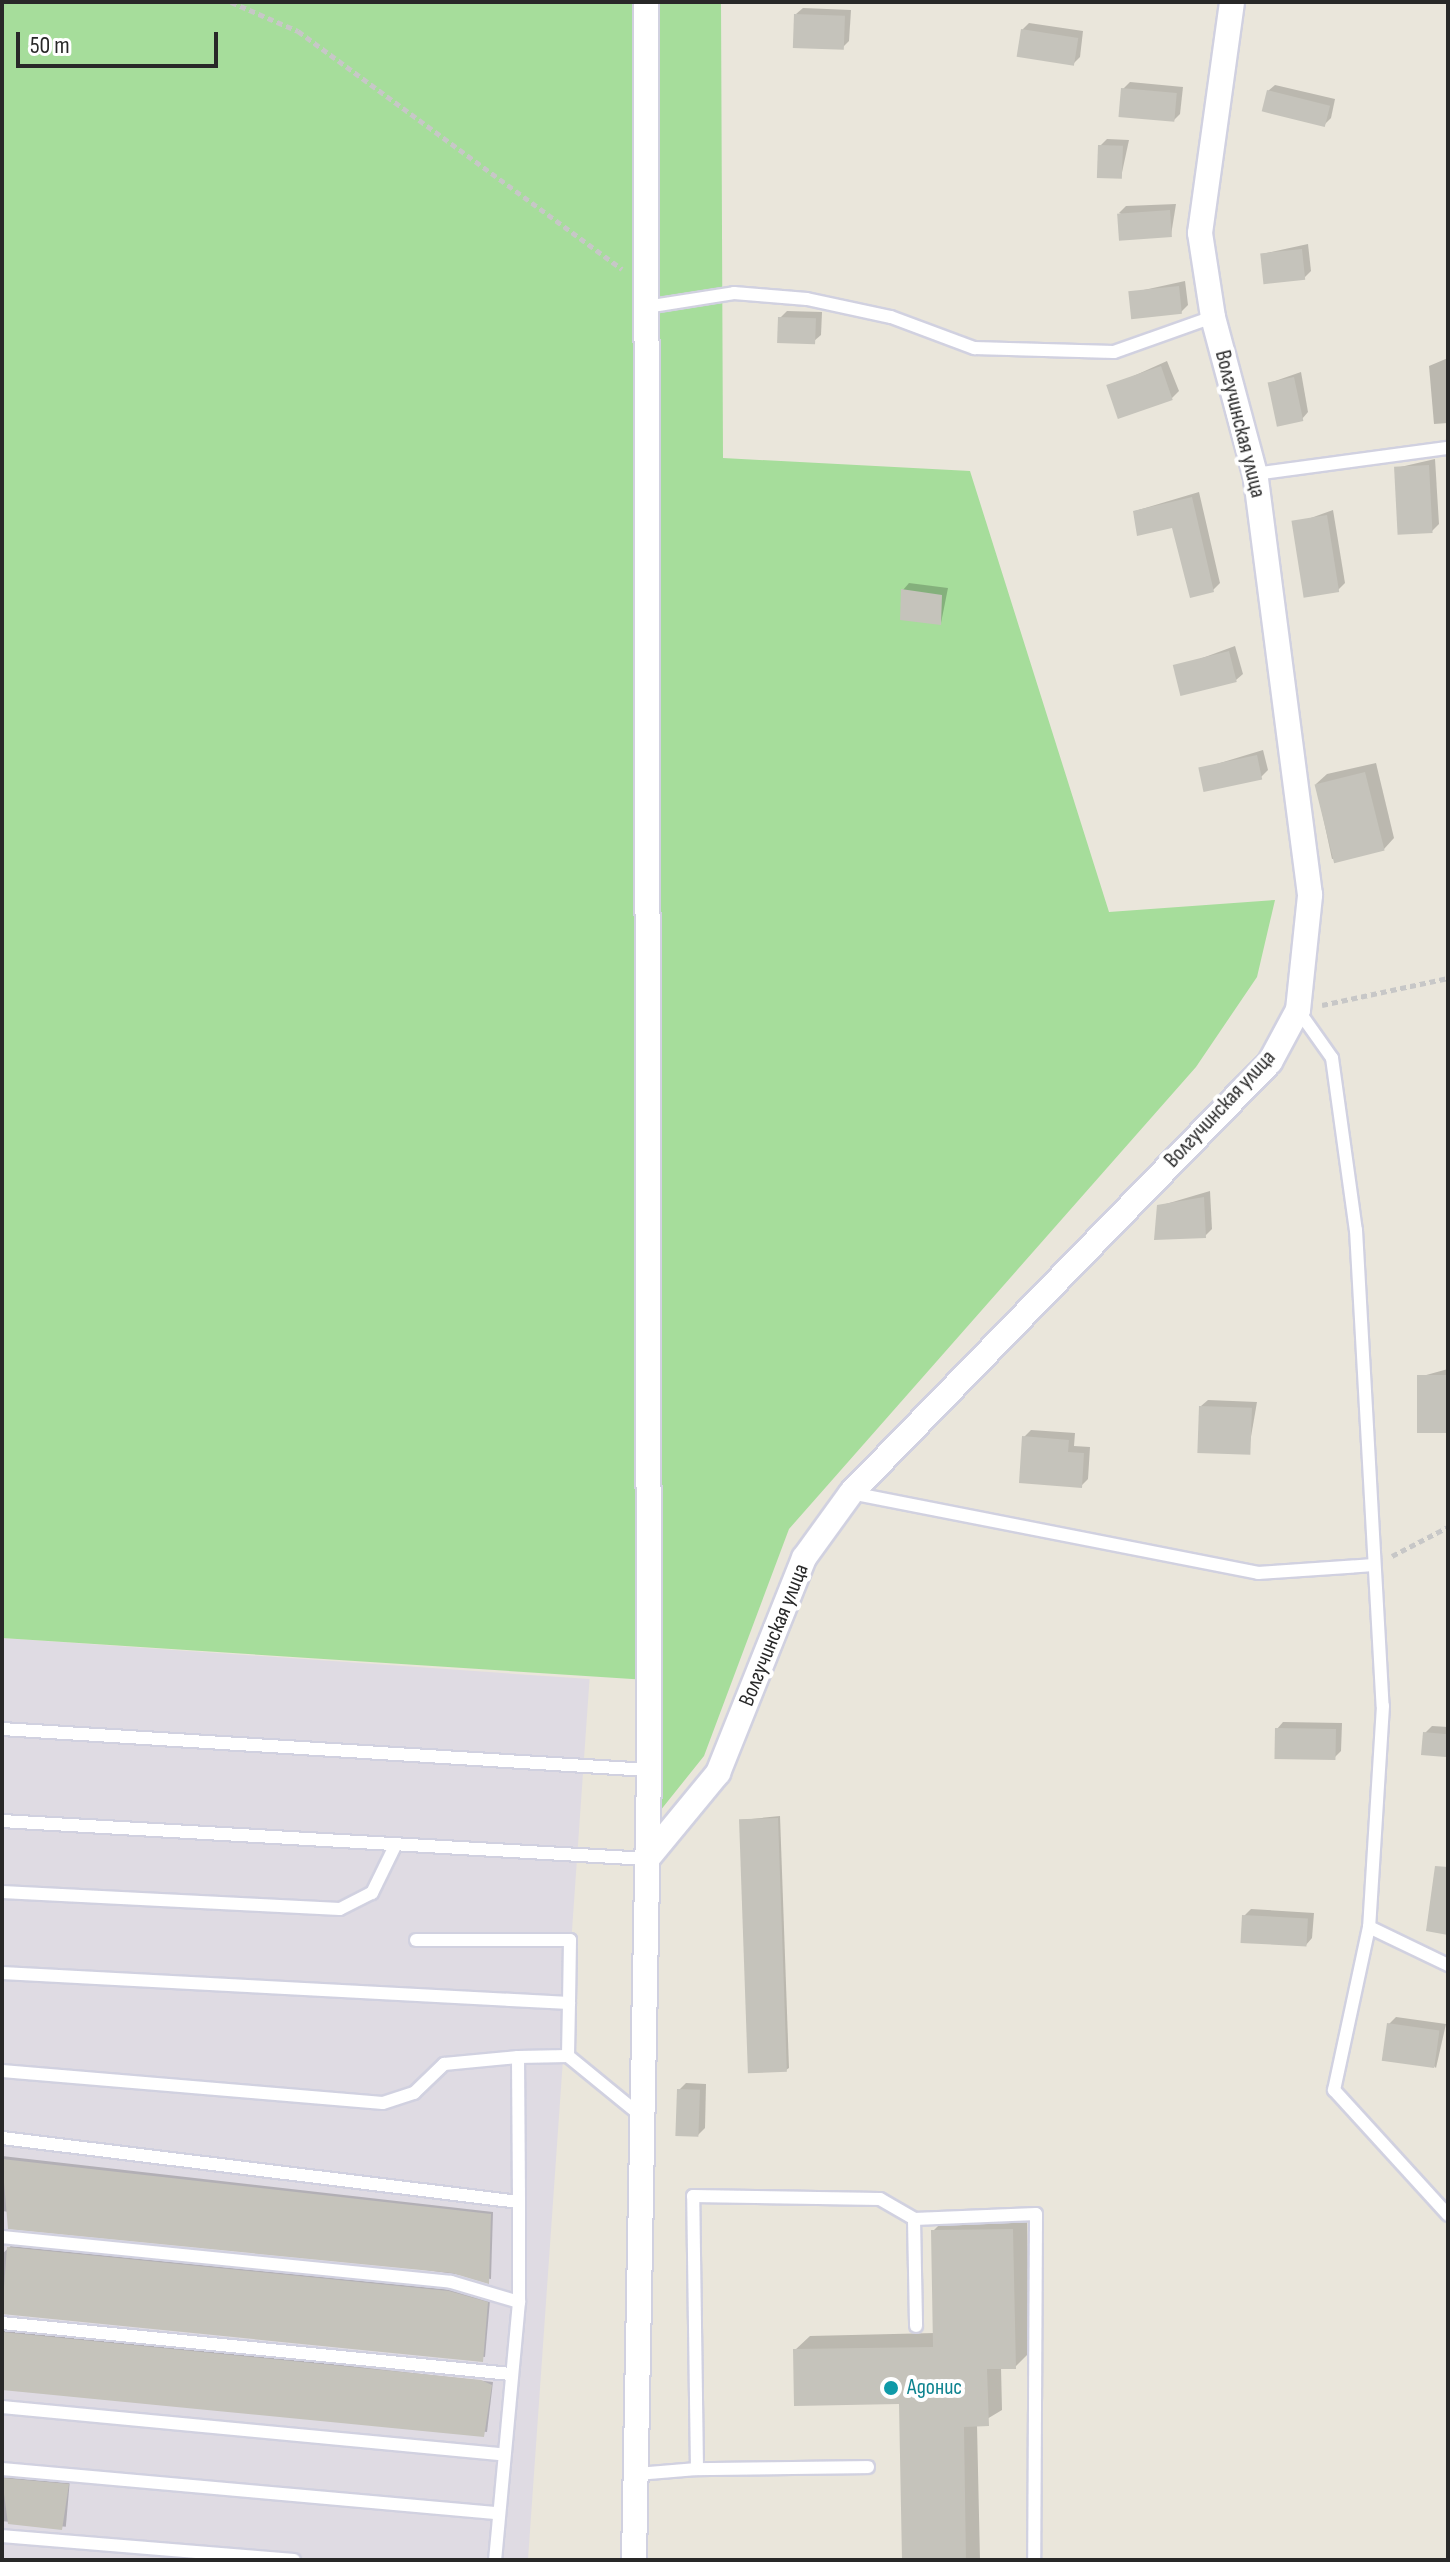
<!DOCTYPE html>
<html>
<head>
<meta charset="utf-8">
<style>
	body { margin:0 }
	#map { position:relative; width:1450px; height:2562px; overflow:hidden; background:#eae6db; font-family:"Sofia Sans Condensed",sans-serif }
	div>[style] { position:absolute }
	.industrial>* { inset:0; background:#dfdbe3; transform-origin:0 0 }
	.green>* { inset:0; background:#a6dd9b }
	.shadow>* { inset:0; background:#0003; transform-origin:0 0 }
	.building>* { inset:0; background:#c5c3bb; transform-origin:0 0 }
	.path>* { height:5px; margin-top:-2.5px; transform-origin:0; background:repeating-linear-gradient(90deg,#c7c7c7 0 6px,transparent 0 10px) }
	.roads { filter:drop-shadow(2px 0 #d1d1e0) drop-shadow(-2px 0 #d1d1e0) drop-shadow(0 2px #d1d1e0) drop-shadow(0 -2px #d1d1e0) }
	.service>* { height:12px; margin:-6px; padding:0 6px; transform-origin:6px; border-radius:6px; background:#fff }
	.minor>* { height:24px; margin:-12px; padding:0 12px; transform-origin:12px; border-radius:12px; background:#fff }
	.dots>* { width:22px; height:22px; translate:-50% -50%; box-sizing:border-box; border:4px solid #fff; border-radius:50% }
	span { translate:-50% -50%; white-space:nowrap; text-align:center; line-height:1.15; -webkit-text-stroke:8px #fff; paint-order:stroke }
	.street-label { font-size:22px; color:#282828 }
	.culture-label { font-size:22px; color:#0d838f }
	.left { translate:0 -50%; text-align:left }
	.frame { position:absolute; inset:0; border:4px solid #282828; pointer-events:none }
	.scale { position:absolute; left:16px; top:32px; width:202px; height:36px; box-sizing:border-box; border:4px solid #282828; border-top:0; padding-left:10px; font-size:24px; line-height:28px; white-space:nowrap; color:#282828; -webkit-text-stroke:6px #fff; paint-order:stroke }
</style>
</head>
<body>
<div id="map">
	<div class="industrial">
		<div style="left:2px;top:1638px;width:589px;height:922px;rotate:4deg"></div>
	</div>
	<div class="green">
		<div style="clip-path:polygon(2px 2px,721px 2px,723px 458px,970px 471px,1109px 912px,1275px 900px,1257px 977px,1196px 1067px,789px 1529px,704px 1756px,660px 1811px,663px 1681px,2px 1638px)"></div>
	</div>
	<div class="shadow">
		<div style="clip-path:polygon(803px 8px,851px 10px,849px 41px,842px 48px,796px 14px)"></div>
		<div style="clip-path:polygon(1029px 23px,1083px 31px,1080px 57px,1073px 64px,1022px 30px)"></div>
		<div style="clip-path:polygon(1130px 82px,1183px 87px,1180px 114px,1173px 121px,1123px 89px)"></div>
		<div style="clip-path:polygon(1275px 85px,1335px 99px,1331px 118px,1324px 125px,1268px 91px)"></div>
		<div style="clip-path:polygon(1107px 139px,1129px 140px,1121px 177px,1100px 146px)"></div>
		<div style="clip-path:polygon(1176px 204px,1171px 235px,1119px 213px,1126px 206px)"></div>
		<div style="clip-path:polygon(1308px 244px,1311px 271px,1304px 278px,1262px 254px)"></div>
		<div style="clip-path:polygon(1185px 281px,1188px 305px,1181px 312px,1130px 293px)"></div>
		<div style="clip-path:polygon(787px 311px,822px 312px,821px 335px,814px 341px,780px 318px)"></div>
		<div style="clip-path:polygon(1448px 358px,1448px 423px,1434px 424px,1429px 366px)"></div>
		<div style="clip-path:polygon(1167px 361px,1179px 391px,1172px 398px,1109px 387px)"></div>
		<div style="clip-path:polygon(1301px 372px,1308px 412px,1302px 419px,1269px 383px)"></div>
		<div style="clip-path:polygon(1435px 459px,1439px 524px,1432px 531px,1396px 468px)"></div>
		<div style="clip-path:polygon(1199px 492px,1220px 583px,1213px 590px,1173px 525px,1135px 511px)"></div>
		<div style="clip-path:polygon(1333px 510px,1345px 583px,1338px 590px,1294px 524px)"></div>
		<div style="clip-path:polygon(909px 583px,948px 588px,941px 623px,903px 590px)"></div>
		<div style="clip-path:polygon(1235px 646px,1243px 674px,1236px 680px,1175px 668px)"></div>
		<div style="clip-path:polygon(1263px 750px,1268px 770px,1261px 777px,1200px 769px)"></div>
		<div style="clip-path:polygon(1376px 763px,1394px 838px,1384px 849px,1332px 859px,1316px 784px,1327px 774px)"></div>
		<div style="clip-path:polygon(1210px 1191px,1212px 1229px,1205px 1236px,1159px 1206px)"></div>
		<div style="clip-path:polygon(1448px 1369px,1448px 1431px,1419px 1377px)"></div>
		<div style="clip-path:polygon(1208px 1400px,1257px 1402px,1248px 1454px,1201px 1406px)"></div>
		<div style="clip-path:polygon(1031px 1430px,1075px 1433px,1074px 1446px,1090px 1447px,1088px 1479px,1081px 1486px,1024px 1437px)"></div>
		<div style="clip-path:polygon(1283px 1722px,1342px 1723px,1341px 1751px,1334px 1758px,1277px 1729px)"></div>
		<div style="clip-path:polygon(1432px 1726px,1448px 1727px,1448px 1755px,1425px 1733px)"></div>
		<div style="clip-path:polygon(780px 1816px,789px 2068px,786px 2070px,741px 1820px)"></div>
		<div style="clip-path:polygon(1251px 1909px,1314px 1913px,1312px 1938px,1306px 1945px,1244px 1916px)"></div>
		<div style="clip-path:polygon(1396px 2017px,1446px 2024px,1436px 2068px,1389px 2024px)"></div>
		<div style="clip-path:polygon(686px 2083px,706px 2084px,705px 2128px,698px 2135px,679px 2090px)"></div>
		<div style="clip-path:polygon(2px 2156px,493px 2212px,491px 2279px,2px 2211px)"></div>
		<div style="clip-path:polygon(1027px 2216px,1029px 2353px,1015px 2367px,1001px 2367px,1002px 2410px,977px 2425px,980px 2560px,904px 2560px,901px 2402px,795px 2350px,810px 2336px,935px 2333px,933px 2231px,947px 2217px)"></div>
		<div style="clip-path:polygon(12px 2245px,453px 2289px,490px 2300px,485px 2357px,2px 2312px,2px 2254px)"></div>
		<div style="clip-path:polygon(2px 2327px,493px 2382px,487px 2432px,2px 2388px)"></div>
		<div style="left:2px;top:2476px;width:68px;height:45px;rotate:5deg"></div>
	</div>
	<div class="building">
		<div style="left:794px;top:14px;width:51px;height:34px;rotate:2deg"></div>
		<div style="left:1021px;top:29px;width:58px;height:28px;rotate:9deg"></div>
		<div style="left:1121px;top:88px;width:56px;height:29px;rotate:5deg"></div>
		<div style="left:1267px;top:90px;width:65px;height:22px;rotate:14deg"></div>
		<div style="left:1098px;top:145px;width:25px;height:33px;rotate:2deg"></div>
		<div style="left:1170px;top:210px;width:27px;height:53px;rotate:86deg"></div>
		<div style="left:1302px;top:249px;width:31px;height:42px;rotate:84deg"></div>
		<div style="left:1179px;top:286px;width:28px;height:51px;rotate:84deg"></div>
		<div style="left:778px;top:317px;width:38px;height:26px;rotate:2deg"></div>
		<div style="left:1161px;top:366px;width:36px;height:58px;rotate:71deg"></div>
		<div style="left:1294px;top:377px;width:45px;height:27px;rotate:78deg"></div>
		<div style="left:1429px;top:465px;width:68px;height:35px;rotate:87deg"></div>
		<div style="clip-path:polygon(1192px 497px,1214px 592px,1190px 598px,1172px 528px,1137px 536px,1133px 511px)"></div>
		<div style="left:1327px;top:515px;width:78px;height:36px;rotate:81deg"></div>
		<div style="clip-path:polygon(901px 589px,942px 595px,941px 625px,900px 620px)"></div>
		<div style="left:1229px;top:651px;width:32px;height:58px;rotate:76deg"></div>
		<div style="left:1257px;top:755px;width:25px;height:60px;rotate:78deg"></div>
		<div style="left:1365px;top:772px;width:81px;height:52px;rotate:76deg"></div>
		<div style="clip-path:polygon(1204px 1197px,1206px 1238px,1154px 1240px,1157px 1205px)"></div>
		<div style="left:1448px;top:1375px;width:58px;height:31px;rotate:90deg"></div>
		<div style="left:1199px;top:1406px;width:53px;height:47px;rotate:2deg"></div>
		<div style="clip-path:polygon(1022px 1436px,1069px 1440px,1068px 1452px,1084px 1453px,1082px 1488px,1019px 1483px)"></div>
		<div style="left:1275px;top:1728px;width:61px;height:31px;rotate:1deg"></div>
		<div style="left:1423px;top:1732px;width:25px;height:23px;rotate:5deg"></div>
		<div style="left:778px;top:1818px;width:254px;height:39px;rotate:88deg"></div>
		<div style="clip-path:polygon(1435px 1866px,1448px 1867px,1448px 1935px,1426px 1931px)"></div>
		<div style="left:1242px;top:1915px;width:66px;height:28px;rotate:3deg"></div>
		<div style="left:1387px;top:2023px;width:53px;height:38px;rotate:8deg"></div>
		<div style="left:677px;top:2089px;width:23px;height:47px;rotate:2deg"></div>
		<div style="clip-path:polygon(2px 2159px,491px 2214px,489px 2284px,452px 2273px,8px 2229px)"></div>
		<div style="clip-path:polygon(1013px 2229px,1016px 2369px,987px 2369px,989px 2426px,964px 2427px,966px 2560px,902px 2560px,899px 2404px,794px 2406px,793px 2349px,933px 2347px,931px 2230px)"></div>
		<div style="clip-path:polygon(7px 2247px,449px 2291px,488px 2302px,483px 2362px,2px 2314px)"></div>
		<div style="clip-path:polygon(2px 2332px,481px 2380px,492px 2385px,484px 2437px,2px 2390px)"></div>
		<div style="clip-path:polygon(2px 2478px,69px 2484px,62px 2530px,8px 2524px)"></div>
	</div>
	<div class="path">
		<div style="left:231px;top:2px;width:73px;rotate:23.4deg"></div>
		<div style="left:298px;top:31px;width:402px;rotate:36.3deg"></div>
		<div style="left:1322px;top:1005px;width:129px;rotate:-12.1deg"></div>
		<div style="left:1392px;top:1556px;width:63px;rotate:-27.4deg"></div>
	</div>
	<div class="roads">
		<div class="service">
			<div style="left:646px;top:307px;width:89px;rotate:-9deg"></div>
			<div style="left:734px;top:293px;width:73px;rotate:4.7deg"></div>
			<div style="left:807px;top:299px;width:86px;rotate:12.1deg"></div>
			<div style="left:891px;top:317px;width:89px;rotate:20.5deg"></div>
			<div style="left:974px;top:348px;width:140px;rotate:1.6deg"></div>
			<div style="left:1114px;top:352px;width:105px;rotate:-19.5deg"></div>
			<div style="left:1255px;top:474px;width:195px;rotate:-7.7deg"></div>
			<div style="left:1298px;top:1010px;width:59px;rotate:54.7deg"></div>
			<div style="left:1332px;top:1058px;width:174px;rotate:82.1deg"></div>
			<div style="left:1356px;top:1230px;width:477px;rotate:86.8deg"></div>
			<div style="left:1383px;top:1706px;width:221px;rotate:93.6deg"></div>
			<div style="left:1369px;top:1927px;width:167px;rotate:102.1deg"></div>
			<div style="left:1334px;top:2090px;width:169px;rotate:47.6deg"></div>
			<div style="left:851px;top:1493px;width:415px;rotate:11.1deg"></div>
			<div style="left:1258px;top:1573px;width:116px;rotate:-3.9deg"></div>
			<div style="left:2px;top:1729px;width:648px;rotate:3.63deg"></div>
			<div style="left:2px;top:1821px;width:646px;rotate:3.37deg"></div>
			<div style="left:2px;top:1892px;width:338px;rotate:2.9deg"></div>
			<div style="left:340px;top:1909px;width:36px;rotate:-27deg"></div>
			<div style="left:372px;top:1893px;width:52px;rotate:-63.9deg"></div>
			<div style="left:1369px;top:1927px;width:88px;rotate:25.7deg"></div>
			<div style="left:416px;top:1940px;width:154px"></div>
			<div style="left:570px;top:1940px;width:63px;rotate:90.9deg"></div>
			<div style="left:2px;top:1973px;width:568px;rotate:3.03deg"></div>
			<div style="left:569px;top:2003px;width:53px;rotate:91.1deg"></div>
			<div style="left:568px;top:2056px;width:93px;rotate:39.3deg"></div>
			<div style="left:518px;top:2057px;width:50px;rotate:-1.1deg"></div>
			<div style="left:2px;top:2071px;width:382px;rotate:4.8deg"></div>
			<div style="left:383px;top:2103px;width:33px;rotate:-18deg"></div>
			<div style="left:414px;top:2093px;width:42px;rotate:-44deg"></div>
			<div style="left:444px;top:2064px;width:74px;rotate:-5.4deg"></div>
			<div style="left:518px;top:2057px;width:145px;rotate:89.6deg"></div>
			<div style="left:519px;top:2202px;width:521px;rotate:-172.94deg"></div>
			<div style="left:519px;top:2202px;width:100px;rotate:90deg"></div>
			<div style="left:914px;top:2219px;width:107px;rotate:88.9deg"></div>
			<div style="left:2px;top:2237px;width:451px;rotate:5.7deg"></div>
			<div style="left:451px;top:2282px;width:71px;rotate:16.4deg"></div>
			<div style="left:519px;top:2302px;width:259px;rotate:95.3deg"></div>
			<div style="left:2px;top:2323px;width:511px;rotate:5.73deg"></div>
			<div style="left:2px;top:2407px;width:499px;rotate:5.4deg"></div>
			<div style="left:868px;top:2467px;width:171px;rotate:179.3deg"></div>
			<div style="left:697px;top:2469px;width:273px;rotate:-90.8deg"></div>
			<div style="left:693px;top:2196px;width:187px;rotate:0.9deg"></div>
			<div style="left:880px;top:2199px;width:39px;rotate:30deg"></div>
			<div style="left:914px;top:2219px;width:122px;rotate:-2.3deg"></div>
			<div style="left:1036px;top:2214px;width:346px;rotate:90.3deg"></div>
			<div style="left:2px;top:2469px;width:495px;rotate:5.1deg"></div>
			<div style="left:637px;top:2474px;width:60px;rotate:-4.8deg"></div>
			<div style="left:2px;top:2536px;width:293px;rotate:4.7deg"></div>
		</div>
		<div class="minor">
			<div style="left:647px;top:1859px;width:112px;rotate:-50.5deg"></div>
			<div style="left:718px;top:1773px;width:232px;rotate:-68.2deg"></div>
			<div style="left:804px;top:1558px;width:80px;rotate:-54.1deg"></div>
			<div style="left:851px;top:1493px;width:601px;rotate:-45.81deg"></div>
			<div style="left:1270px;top:1062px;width:59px;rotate:-61.7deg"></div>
			<div style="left:1298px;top:1010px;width:116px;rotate:-84deg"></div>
			<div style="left:1310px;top:895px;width:425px;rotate:-97.4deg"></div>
			<div style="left:1255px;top:474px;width:163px;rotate:-105deg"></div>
			<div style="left:1213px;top:317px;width:85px;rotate:-98.8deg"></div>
			<div style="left:1200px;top:233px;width:233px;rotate:-82.1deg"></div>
			<div style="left:634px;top:2560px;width:790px;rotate:-88.91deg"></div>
			<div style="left:649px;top:1770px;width:1768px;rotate:-90.1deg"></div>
		</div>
	</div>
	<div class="dots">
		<div style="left:891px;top:2388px;background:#0f9aa8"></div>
	</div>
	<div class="street-label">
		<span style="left:1240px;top:424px;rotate:76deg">Волгучинская улица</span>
		<span style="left:1220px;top:1109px;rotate:-47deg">Волгучинская улица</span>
		<span style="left:774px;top:1635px;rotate:-68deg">Волгучинская улица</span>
	</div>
	<div class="culture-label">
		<span class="left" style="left:907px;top:2388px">Адонис</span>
	</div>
	<div class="frame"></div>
	<div class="scale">50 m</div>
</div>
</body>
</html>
